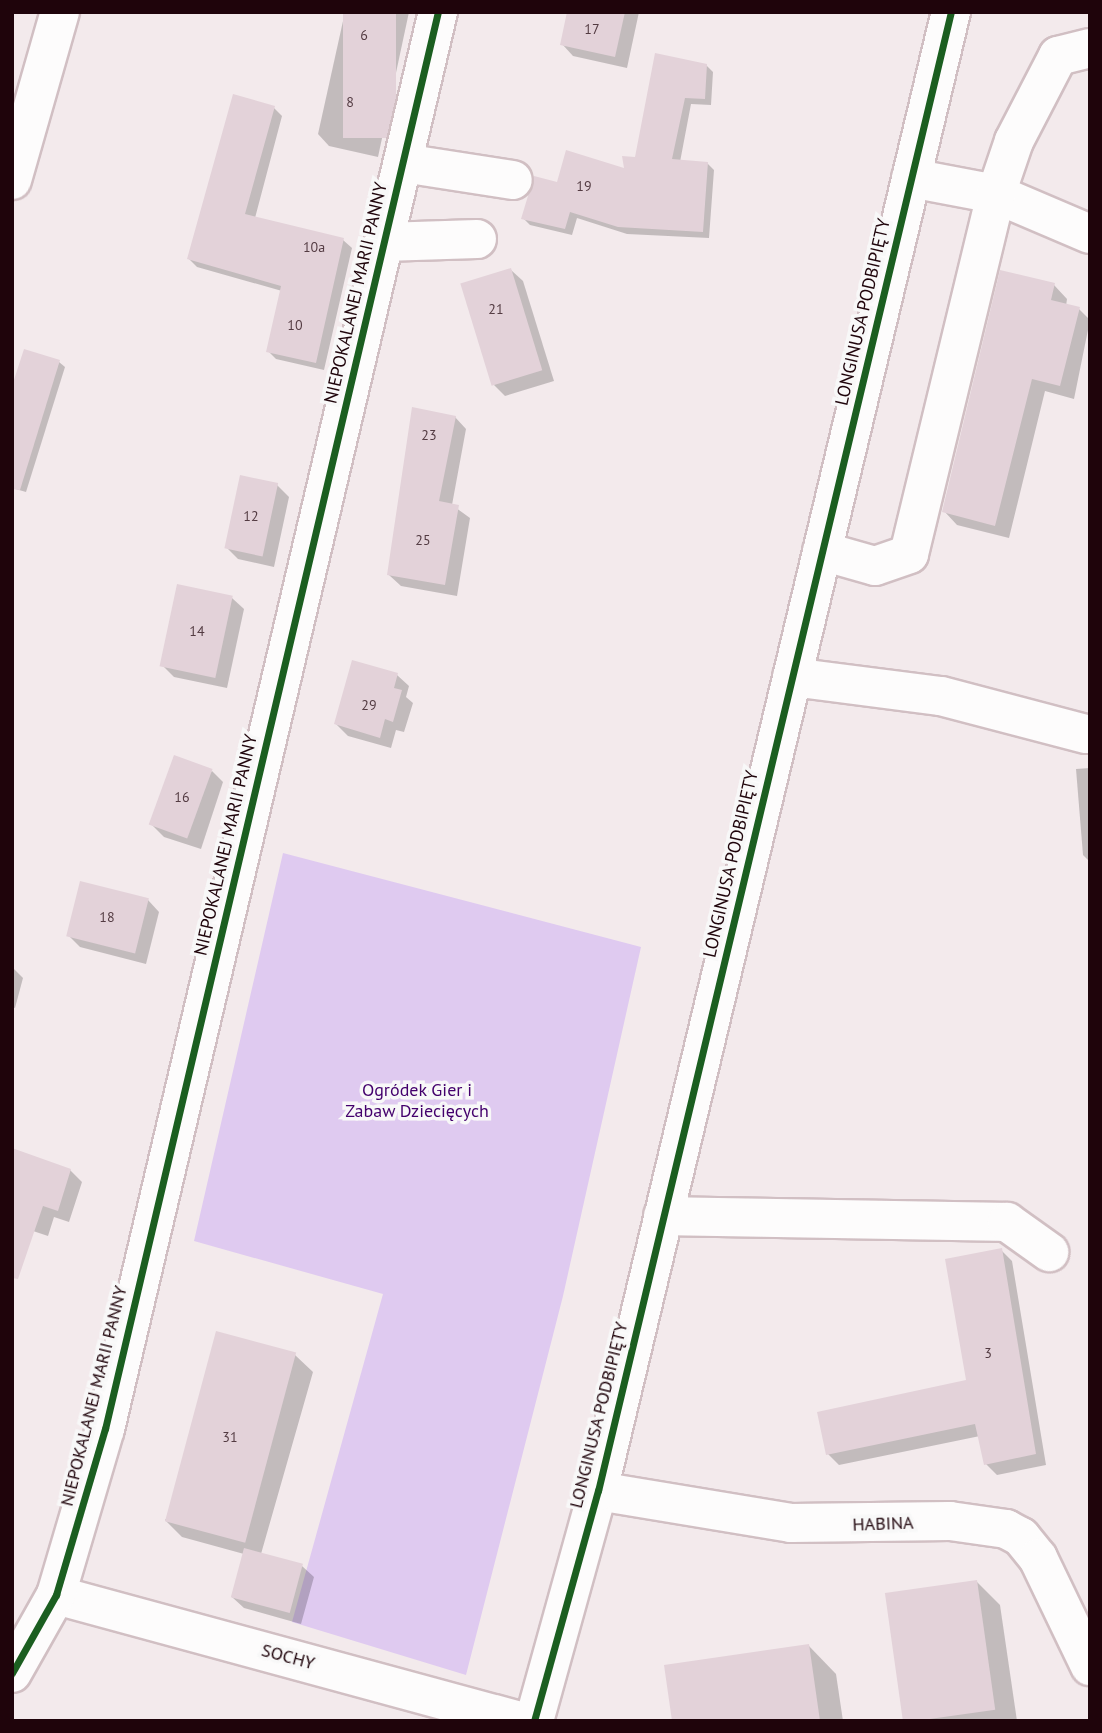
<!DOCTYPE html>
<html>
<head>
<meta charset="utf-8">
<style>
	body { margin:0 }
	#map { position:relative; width:1102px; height:1733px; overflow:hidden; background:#f3eaec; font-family:"PT Sans",sans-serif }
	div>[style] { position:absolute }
	.green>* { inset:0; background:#dfcaf0 }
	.shadow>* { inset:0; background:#0003 }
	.building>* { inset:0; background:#e3d2d9; transform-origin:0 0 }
	.roads { filter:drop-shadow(2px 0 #d1bfc3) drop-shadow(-2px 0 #d1bfc3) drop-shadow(0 2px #d1bfc3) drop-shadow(0 -2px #d1bfc3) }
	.minor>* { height:38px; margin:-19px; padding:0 19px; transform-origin:19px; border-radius:19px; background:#fdfcfc }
	.cycleway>* { height:7px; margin:-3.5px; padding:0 3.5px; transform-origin:3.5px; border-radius:3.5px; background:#1b5e20 }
	span { translate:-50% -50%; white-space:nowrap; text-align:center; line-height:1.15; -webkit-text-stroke:7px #f8f8f8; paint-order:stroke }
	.number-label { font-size:14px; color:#533b42 }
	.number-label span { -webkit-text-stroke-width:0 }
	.street-label { font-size:18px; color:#1f040b }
	.park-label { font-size:18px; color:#43006c }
	.frame { position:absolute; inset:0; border:14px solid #1f040b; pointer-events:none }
</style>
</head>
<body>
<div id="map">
	<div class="green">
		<div style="clip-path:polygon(283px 853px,641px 947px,563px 1296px,466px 1675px,292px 1622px,383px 1294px,194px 1241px)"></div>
	</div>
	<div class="shadow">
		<div style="clip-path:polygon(345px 12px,409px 12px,378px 157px,329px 146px,318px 134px)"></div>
		<div style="clip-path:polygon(569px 12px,639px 12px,627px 68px,573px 56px,562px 44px)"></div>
		<div style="clip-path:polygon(706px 65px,713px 72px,711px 105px,691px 104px,680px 162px,707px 163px,714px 170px,709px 238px,627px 234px,577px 218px,572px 235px,530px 225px,523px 218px,558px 184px,626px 170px)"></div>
		<div style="clip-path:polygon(274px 108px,282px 116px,255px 218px,343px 240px,352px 248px,324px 370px,276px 359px,268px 351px,282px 291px,197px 267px,189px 259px)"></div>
		<div style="clip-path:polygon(511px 270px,523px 281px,554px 381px,505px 396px,494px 385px)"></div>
		<div style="clip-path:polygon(1054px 285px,1067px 299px,1066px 306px,1079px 309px,1090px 320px,1074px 399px,1045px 391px,1009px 538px,957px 525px,944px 511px)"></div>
		<div style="clip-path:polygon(59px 362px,65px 367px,26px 492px,12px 488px)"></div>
		<div style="clip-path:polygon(455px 417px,466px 429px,452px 505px,470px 518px,457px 596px,401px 586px,389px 575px)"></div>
		<div style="clip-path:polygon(277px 485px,289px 497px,274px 567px,238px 559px,226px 547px)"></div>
		<div style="clip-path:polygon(232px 598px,244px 609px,227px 688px,174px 677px,162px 665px)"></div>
		<div style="clip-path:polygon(397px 675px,409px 686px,406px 697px,413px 703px,404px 732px,396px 730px,391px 748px,348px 736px,336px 724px)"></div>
		<div style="clip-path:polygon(1090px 768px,1090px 862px,1083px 855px,1076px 769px)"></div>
		<div style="clip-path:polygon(212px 771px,223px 782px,201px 849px,164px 837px,152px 825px)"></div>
		<div style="clip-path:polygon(148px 900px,159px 912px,146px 964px,80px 947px,68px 935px)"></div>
		<div style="clip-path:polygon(12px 967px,23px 978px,15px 1008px,12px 1007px)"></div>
		<div style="clip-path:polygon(70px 1170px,82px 1182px,69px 1222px,54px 1217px,48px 1236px,12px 1224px)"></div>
		<div style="clip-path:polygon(1001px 1250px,1012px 1261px,1046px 1465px,997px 1475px,986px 1464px,980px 1436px,839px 1465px,828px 1454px,968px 1382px)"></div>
		<div style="clip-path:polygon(295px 1355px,313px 1372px,261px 1554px,302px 1566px,314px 1577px,301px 1624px,244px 1608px,232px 1597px,244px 1554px,182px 1537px,165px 1520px)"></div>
		<div style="clip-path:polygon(976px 1581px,1000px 1605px,1017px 1721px,905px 1721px)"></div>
		<div style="clip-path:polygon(808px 1645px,836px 1674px,843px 1721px,674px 1721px)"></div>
	</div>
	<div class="building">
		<div style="left:343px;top:12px;width:53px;height:126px"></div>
		<div style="clip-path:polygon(567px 12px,625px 12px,615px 57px,560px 45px)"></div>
		<div style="clip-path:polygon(655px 53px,707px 64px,705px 99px,685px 98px,672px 159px,708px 162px,703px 232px,618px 227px,570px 212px,565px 229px,521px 219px,534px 176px,557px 182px,566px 150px,624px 168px,622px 156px,635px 157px)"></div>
		<div style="clip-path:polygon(233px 94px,275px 106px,245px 214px,344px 238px,316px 363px,266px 352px,281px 286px,187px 259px)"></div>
		<div style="left:511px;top:268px;width:107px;height:53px;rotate:73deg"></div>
		<div style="clip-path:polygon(1000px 270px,1055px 283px,1051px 300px,1080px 307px,1060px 386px,1032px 379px,995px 526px,942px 512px)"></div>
		<div style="clip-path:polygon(24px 349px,60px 360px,20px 490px,12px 489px,12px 386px)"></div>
		<div style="clip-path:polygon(412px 407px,456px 416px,439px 501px,459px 505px,445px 585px,387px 575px)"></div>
		<div style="left:240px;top:475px;width:39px;height:75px;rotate:12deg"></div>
		<div style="left:177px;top:584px;width:57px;height:84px;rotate:12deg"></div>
		<div style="clip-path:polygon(352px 660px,398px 673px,394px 688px,402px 690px,393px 722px,385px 719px,380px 738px,334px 724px)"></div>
		<div style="left:174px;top:755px;width:41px;height:74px;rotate:20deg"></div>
		<div style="left:80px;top:881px;width:71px;height:57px;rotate:14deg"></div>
		<div style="clip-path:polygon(12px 1148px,71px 1169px,58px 1211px,43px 1206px,18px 1279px,12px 1278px)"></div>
		<div style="clip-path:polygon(1002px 1248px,1036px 1454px,984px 1465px,975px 1424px,826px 1455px,817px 1412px,966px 1380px,945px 1259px)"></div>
		<div style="left:216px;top:1331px;width:83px;height:197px;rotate:15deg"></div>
		<div style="left:244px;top:1548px;width:61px;height:51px;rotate:15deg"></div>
		<div style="left:977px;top:1580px;width:131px;height:93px;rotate:82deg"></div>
		<div style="clip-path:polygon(809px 1644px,820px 1721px,672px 1721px,664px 1665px)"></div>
	</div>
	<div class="roads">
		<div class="minor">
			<div style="left:403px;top:163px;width:111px;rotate:8.8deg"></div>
			<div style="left:911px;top:178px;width:86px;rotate:10.7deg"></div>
			<div style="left:996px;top:194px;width:102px;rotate:23.1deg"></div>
			<div style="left:12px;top:180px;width:175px;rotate:-74.1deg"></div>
			<div style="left:384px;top:242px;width:93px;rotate:-1.8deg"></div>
			<div style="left:822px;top:551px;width:55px;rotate:15.8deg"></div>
			<div style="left:875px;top:566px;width:36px;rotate:-19deg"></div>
			<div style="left:909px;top:554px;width:370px;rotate:-76.4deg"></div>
			<div style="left:996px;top:194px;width:56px;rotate:-71.2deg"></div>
			<div style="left:1014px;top:141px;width:96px;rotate:-62.6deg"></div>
			<div style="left:1058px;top:56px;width:33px;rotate:-14deg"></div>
			<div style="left:792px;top:677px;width:150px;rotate:7.3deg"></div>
			<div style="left:941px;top:696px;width:150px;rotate:14.7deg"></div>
			<div style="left:663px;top:1216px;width:344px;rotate:1deg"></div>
			<div style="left:1007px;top:1222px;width:52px;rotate:35.5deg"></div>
			<div style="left:598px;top:1491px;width:196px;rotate:9.4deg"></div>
			<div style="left:791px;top:1523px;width:159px;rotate:-0.7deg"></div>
			<div style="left:950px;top:1521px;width:57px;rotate:8.1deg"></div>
			<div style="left:1006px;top:1529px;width:17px;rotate:28deg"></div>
			<div style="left:1021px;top:1537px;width:27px;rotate:51deg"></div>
			<div style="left:1038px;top:1558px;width:120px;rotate:64.3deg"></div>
			<div style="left:56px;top:1595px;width:480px;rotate:15.2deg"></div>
			<div style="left:12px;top:1673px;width:90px;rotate:-60.6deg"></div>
			<div style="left:56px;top:1595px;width:173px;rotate:-73.6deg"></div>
			<div style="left:105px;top:1429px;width:1456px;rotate:-76.78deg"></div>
			<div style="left:534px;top:1721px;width:239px;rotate:-74.5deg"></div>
			<div style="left:598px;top:1491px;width:1521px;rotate:-76.58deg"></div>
		</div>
	</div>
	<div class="cycleway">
		<div style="left:12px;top:1673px;width:90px;rotate:-60.6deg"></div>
		<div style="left:56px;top:1595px;width:173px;rotate:-73.6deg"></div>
		<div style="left:105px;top:1429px;width:1456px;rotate:-76.78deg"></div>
		<div style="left:534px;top:1721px;width:239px;rotate:-74.5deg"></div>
		<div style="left:598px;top:1491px;width:1521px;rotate:-76.58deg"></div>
	</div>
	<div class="number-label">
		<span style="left:592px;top:29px">17</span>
		<span style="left:364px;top:35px">6</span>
		<span style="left:350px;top:102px">8</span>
		<span style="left:584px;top:186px">19</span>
		<span style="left:314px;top:247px">10a</span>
		<span style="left:496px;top:309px">21</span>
		<span style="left:295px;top:325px">10</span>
		<span style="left:429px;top:435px">23</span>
		<span style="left:251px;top:516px">12</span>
		<span style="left:423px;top:540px">25</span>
		<span style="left:197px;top:631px">14</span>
		<span style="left:369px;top:705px">29</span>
		<span style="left:182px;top:797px">16</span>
		<span style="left:107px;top:917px">18</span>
		<span style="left:988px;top:1353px">3</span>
		<span style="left:230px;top:1437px">31</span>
	</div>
	<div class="street-label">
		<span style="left:356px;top:293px;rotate:-77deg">NIEPOKALANEJ MARII PANNY</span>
		<span style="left:863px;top:312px;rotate:-77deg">LONGINUSA PODBIPIĘTY</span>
		<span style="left:226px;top:845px;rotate:-77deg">NIEPOKALANEJ MARII PANNY</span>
		<span style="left:731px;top:864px;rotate:-77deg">LONGINUSA PODBIPIĘTY</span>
		<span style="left:94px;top:1396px;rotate:-76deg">NIEPOKALANEJ MARII PANNY</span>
		<span style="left:599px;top:1415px;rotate:-76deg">LONGINUSA PODBIPIĘTY</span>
		<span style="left:883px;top:1524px;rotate:-2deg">HABINA</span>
		<span style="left:288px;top:1657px;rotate:15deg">SOCHY</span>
	</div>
	<div class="park-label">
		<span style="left:417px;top:1101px">Ogródek Gier i<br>Zabaw Dziecięcych</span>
	</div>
	<div class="frame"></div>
</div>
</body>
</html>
